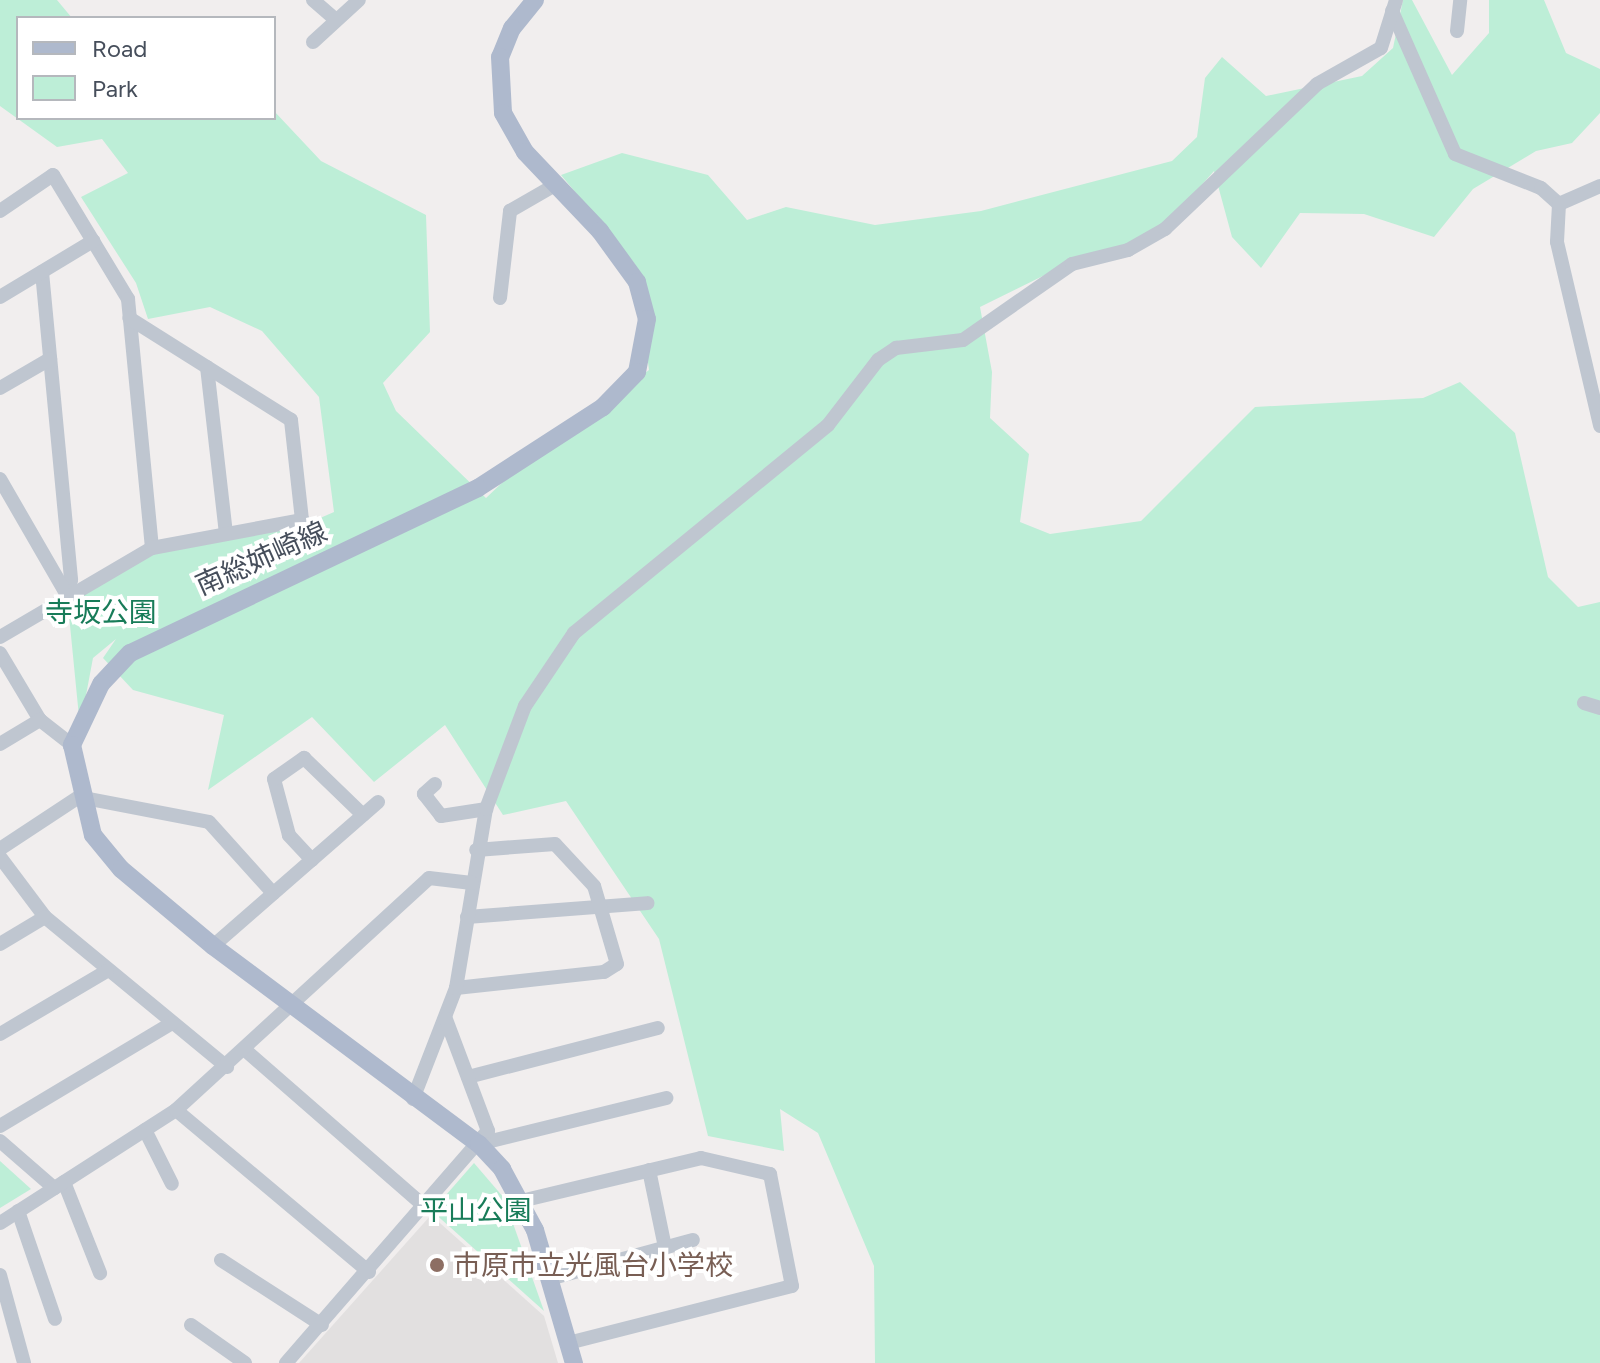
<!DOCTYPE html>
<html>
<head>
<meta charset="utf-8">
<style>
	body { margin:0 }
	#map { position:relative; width:1600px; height:1363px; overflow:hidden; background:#f1eeee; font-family:Figtree,"Noto Sans JP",sans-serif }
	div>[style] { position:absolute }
	.education>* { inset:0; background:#e2e0e0 }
	.green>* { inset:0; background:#bdeed7 }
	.minor>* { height:14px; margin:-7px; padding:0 7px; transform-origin:7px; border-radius:7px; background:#bfc6d0 }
	.major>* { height:18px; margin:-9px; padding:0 9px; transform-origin:9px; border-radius:9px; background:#aeb9cd }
	.dots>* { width:22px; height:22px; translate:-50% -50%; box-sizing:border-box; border:4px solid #fff; border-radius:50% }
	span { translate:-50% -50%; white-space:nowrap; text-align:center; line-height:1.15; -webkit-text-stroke:8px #fff; paint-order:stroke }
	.street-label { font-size:28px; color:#464e5b }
	.park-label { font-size:28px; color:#187c59 }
	.education-label { font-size:28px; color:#785e54 }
	.left { translate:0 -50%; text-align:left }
	.legend { position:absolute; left:16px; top:16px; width:260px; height:104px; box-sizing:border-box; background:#fff; border:2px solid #b5b8bd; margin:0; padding:10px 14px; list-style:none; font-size:24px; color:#464e5b }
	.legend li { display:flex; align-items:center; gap:16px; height:40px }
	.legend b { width:40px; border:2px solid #b5b8bd }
</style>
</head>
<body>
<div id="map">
	<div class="education">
		<div style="clip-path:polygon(431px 1215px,544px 1316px,558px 1363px,299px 1363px)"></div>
	</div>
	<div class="green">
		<div style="clip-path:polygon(0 0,57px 0,72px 18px,18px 18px,18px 118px,274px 118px,274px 111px,321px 161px,426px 215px,430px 332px,383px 383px,396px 411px,486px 498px,528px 458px,649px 370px,635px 264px,561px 175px,622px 153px,708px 175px,747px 220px,786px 207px,875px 225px,981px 211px,1172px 161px,1197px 137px,1205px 78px,1222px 57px,1266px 96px,1362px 76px,1393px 48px,1403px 0,1412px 0,1452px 75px,1489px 33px,1489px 0,1544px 0,1566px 53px,1600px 69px,1600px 113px,1572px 143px,1536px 151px,1473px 189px,1434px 237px,1364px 214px,1300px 213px,1261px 268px,1232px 237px,1214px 171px,1156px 237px,1051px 272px,980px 307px,992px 372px,990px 418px,1029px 454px,1020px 522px,1050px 534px,1141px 521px,1255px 407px,1423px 398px,1460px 382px,1515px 433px,1548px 577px,1578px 607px,1600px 602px,1600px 1363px,875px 1363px,874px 1266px,818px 1133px,780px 1109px,784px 1151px,708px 1136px,659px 939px,566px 801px,503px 815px,445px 725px,374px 782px,312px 717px,208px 790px,224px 715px,133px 690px,103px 658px,116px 639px,93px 658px,80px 727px,67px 595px,152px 548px,302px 520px,258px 545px,334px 512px,319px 397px,262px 331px,210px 307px,148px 319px,136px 283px,81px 197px,128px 173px,102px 139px,57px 147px,0 106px)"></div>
		<div style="clip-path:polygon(0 1161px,31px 1189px,0 1208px)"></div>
		<div style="clip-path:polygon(474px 1163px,504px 1198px,544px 1311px,432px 1211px)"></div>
	</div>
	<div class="minor">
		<div style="left:313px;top:0;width:29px;rotate:41deg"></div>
		<div style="left:1392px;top:11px;width:156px;rotate:66.2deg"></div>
		<div style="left:1455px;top:154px;width:92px;rotate:21.6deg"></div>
		<div style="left:1541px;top:188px;width:24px;rotate:42deg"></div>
		<div style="left:1457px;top:31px;width:31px;rotate:-84deg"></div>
		<div style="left:313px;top:42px;width:62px;rotate:-42.4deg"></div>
		<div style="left:1559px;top:204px;width:38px;rotate:93deg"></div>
		<div style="left:1557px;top:242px;width:189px;rotate:76.8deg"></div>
		<div style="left:1559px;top:204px;width:45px;rotate:-23.7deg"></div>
		<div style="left:0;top:211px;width:64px;rotate:-34.2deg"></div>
		<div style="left:53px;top:175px;width:145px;rotate:58.8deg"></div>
		<div style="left:128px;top:299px;width:250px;rotate:84.5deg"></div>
		<div style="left:42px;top:272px;width:309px;rotate:84.6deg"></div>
		<div style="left:71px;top:580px;width:16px;rotate:105deg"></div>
		<div style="left:0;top:297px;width:109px;rotate:-31.1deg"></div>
		<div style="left:500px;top:298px;width:88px;rotate:-83.4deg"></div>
		<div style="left:510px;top:211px;width:52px;rotate:-30deg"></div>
		<div style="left:207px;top:367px;width:168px;rotate:83.5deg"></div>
		<div style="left:0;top:388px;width:58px;rotate:-30.1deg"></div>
		<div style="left:0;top:479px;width:134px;rotate:60deg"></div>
		<div style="left:0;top:637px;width:176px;rotate:-30.4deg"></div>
		<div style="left:152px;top:548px;width:153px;rotate:-10.6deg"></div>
		<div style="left:302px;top:520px;width:101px;rotate:-96.3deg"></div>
		<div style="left:291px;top:420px;width:191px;rotate:-147.8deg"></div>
		<div style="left:0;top:653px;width:78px;rotate:59.2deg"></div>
		<div style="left:40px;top:720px;width:41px;rotate:38deg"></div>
		<div style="left:1584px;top:703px;width:17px;rotate:17deg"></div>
		<div style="left:0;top:744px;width:47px;rotate:-31deg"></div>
		<div style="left:435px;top:784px;width:15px;rotate:138deg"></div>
		<div style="left:424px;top:794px;width:28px;rotate:52deg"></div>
		<div style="left:441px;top:816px;width:46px;rotate:-8.8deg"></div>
		<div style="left:0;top:849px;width:95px;rotate:-33.4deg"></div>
		<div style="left:79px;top:797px;width:132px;rotate:10.9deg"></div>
		<div style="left:209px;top:822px;width:96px;rotate:48deg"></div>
		<div style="left:0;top:857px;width:75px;rotate:53.1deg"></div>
		<div style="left:45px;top:917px;width:236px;rotate:39.5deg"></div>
		<div style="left:312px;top:860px;width:34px;rotate:-133deg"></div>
		<div style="left:289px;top:835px;width:58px;rotate:-105deg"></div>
		<div style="left:274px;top:779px;width:37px;rotate:-35deg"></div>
		<div style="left:304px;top:758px;width:82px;rotate:44deg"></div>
		<div style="left:467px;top:917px;width:181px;rotate:-4.4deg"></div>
		<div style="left:0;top:944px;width:52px;rotate:-31deg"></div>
		<div style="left:213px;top:946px;width:219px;rotate:-41.1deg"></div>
		<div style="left:456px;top:988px;width:149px;rotate:-6.2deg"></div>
		<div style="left:604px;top:972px;width:15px;rotate:-32deg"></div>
		<div style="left:617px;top:964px;width:81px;rotate:-106.4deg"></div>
		<div style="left:594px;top:886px;width:57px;rotate:-132.9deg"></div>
		<div style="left:555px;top:844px;width:79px;rotate:175.7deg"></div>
		<div style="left:0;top:1034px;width:124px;rotate:-30.5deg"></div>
		<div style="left:244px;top:1049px;width:240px;rotate:41.1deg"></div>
		<div style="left:468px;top:1077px;width:196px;rotate:-14.5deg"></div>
		<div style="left:413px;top:1099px;width:119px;rotate:-68.8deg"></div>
		<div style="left:456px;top:988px;width:181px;rotate:-80.5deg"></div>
		<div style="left:486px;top:809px;width:110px;rotate:-69.3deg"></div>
		<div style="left:525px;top:706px;width:88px;rotate:-56.1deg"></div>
		<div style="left:574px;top:633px;width:328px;rotate:-39.3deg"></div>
		<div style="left:828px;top:425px;width:82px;rotate:-52.4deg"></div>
		<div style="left:878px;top:360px;width:22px;rotate:-34deg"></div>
		<div style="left:896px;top:348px;width:67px;rotate:-6.8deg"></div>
		<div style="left:963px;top:340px;width:133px;rotate:-34.9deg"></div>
		<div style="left:1072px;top:264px;width:58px;rotate:-14deg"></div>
		<div style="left:1128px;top:250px;width:43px;rotate:-29.6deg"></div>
		<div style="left:1165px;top:229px;width:210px;rotate:-43.6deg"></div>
		<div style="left:1317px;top:84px;width:73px;rotate:-29.4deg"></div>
		<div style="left:1381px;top:48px;width:50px;rotate:-72.6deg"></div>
		<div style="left:176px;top:1110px;width:252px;rotate:40deg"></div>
		<div style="left:0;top:1126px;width:200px;rotate:-30.9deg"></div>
		<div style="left:145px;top:1130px;width:60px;rotate:63.4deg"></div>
		<div style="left:0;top:1141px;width:72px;rotate:41deg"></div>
		<div style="left:479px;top:1144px;width:193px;rotate:-13.8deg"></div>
		<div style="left:649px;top:1170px;width:79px;rotate:78.3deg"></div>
		<div style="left:64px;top:1182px;width:98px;rotate:68.4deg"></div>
		<div style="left:521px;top:1201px;width:185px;rotate:-13.4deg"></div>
		<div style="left:701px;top:1158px;width:71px;rotate:13.1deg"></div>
		<div style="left:770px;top:1174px;width:114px;rotate:78.9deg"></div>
		<div style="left:792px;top:1286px;width:231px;rotate:165.7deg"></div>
		<div style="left:18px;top:1211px;width:114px;rotate:71.1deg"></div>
		<div style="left:0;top:1223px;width:209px;rotate:-32.7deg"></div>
		<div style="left:176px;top:1110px;width:343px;rotate:-42.5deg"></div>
		<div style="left:429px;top:878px;width:43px;rotate:6.6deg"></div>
		<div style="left:221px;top:1260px;width:120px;rotate:32.8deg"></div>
		<div style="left:0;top:1275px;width:91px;rotate:74.7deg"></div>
		<div style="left:549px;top:1279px;width:149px;rotate:-15.2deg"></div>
		<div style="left:191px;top:1325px;width:66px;rotate:35.1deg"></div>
		<div style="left:286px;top:1363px;width:308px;rotate:-49deg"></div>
		<div style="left:488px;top:1131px;width:120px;rotate:-110.6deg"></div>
	</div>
	<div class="major">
		<div style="left:535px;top:0;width:36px;rotate:129deg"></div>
		<div style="left:512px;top:28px;width:31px;rotate:112deg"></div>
		<div style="left:500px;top:57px;width:56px;rotate:86.9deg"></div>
		<div style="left:503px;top:113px;width:45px;rotate:60.6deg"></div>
		<div style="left:525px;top:152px;width:109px;rotate:46.5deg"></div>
		<div style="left:600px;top:231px;width:63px;rotate:54deg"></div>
		<div style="left:637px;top:282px;width:38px;rotate:75deg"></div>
		<div style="left:647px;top:319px;width:54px;rotate:100.7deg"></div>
		<div style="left:637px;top:372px;width:49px;rotate:134.2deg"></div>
		<div style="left:603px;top:407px;width:149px;rotate:147.1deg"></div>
		<div style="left:478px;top:488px;width:385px;rotate:154.6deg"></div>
		<div style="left:130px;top:653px;width:42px;rotate:133.1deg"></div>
		<div style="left:101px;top:684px;width:68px;rotate:115.4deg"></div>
		<div style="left:72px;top:745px;width:92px;rotate:76.9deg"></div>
		<div style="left:93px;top:835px;width:44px;rotate:50.5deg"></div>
		<div style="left:121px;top:869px;width:120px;rotate:39.9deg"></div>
		<div style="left:213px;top:946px;width:332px;rotate:36.7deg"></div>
		<div style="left:479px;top:1144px;width:34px;rotate:47deg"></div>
		<div style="left:502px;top:1169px;width:69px;rotate:61.6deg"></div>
		<div style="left:535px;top:1230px;width:139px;rotate:73.7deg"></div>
	</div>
	<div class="dots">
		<div style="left:437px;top:1265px;background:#8d6e63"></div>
	</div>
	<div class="street-label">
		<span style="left:261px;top:558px;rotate:-24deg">南総姉崎線</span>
	</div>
	<div class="park-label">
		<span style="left:101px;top:612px">寺坂公園</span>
		<span style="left:476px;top:1210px">平山公園</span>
	</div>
	<div class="education-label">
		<span class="left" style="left:453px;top:1265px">市原市立光風台小学校</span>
	</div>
	<ul class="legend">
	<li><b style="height:10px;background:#aeb9cd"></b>Road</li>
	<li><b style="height:22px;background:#bdeed7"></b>Park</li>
	</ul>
</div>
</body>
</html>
